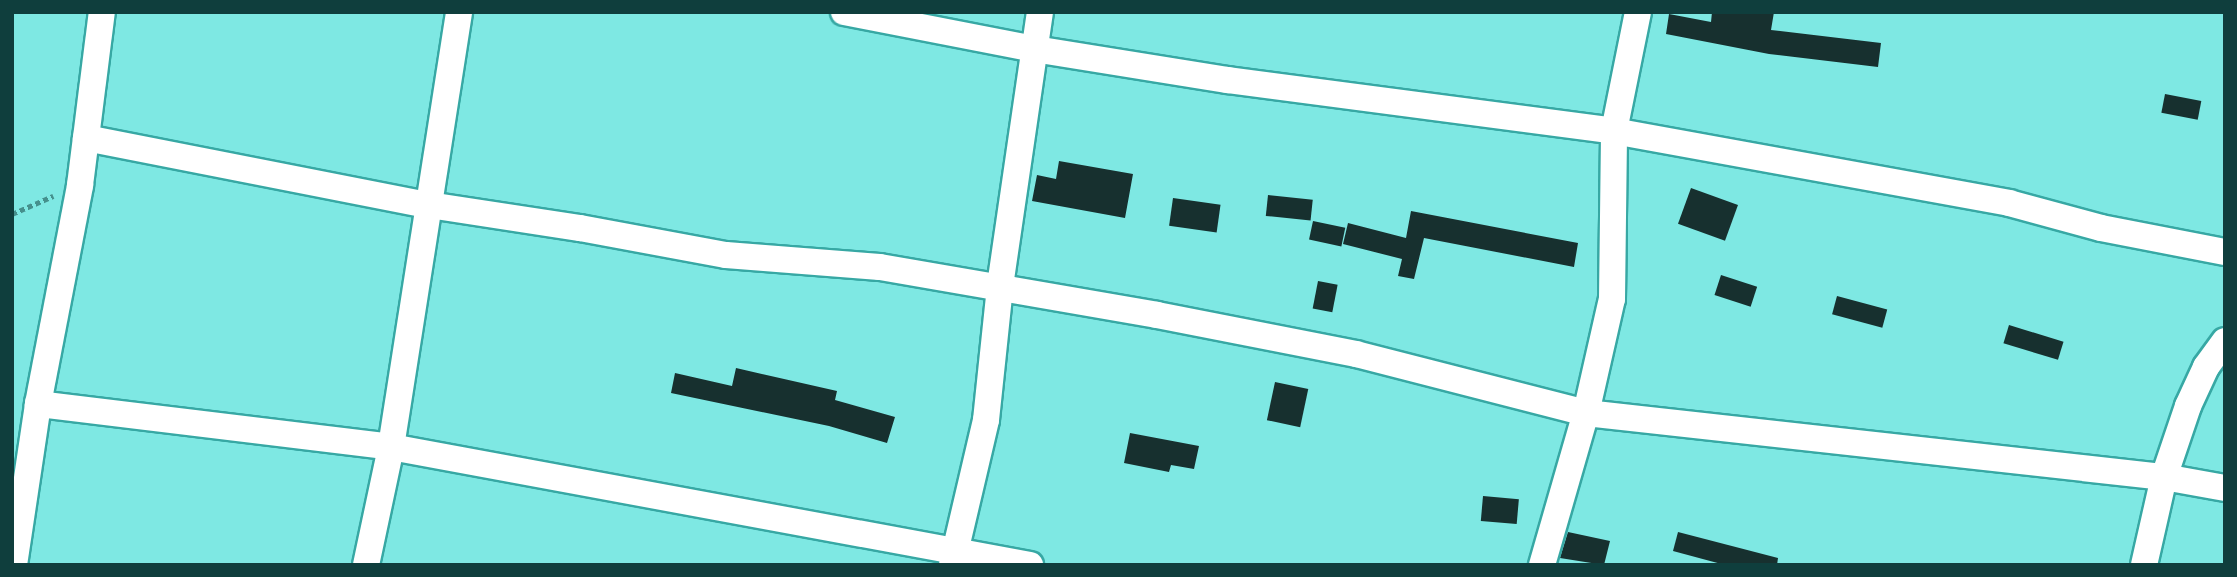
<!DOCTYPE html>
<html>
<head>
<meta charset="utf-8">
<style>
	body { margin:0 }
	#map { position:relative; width:2237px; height:577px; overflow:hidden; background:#7ee8e3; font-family:Quicksand,sans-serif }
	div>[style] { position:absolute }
	.building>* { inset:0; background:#17302f; transform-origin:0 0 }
	.path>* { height:4.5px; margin-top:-2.25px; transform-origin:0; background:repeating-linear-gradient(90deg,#45908d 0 5px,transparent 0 8.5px) }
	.roads { filter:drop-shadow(2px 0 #37a8a4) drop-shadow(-2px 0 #37a8a4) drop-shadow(0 2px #37a8a4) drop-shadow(0 -2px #37a8a4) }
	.minor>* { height:26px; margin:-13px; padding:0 13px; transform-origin:13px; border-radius:13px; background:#fff }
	span { translate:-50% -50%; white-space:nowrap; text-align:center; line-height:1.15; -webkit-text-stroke:7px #cefffc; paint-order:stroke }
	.frame { position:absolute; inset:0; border:14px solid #0f3e3d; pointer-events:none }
</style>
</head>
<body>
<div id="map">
	<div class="building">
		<div style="clip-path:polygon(1712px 12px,1774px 12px,1771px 30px,1881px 43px,1878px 67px,1769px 54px,1666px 34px,1669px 14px,1711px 22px)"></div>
		<div style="left:2165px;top:94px;width:37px;height:19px;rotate:11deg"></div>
		<div style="clip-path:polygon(1059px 161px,1133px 174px,1125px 218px,1032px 201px,1037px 175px,1056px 179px)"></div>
		<div style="left:1691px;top:188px;width:50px;height:38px;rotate:20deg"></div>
		<div style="left:1268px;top:195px;width:45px;height:21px;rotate:6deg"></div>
		<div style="left:1173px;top:198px;width:48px;height:28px;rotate:8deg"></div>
		<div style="clip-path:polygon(1411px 211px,1578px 243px,1574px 267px,1424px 238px,1414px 279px,1398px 276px,1402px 259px,1343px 244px,1348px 223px,1406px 238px)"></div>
		<div style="left:1313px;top:221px;width:33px;height:19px;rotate:12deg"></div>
		<div style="left:1721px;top:275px;width:38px;height:21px;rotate:18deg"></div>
		<div style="left:1318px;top:281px;width:20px;height:28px;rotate:11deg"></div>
		<div style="left:1837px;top:296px;width:52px;height:19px;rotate:15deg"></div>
		<div style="left:2009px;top:325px;width:57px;height:19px;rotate:17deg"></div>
		<div style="clip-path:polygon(736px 368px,837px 391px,835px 400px,895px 417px,887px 443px,829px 426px,671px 393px,675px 373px,732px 386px)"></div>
		<div style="left:1275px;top:382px;width:34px;height:39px;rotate:12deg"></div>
		<div style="clip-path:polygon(1130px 433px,1199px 446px,1194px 469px,1171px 465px,1169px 472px,1124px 463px)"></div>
		<div style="left:1483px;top:496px;width:36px;height:25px;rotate:5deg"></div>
		<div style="clip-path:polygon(1568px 532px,1610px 541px,1604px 565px,1560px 558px)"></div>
		<div style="clip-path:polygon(1678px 532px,1778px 558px,1777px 565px,1725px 565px,1673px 551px)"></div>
	</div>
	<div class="path">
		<div style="left:12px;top:214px;width:45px;rotate:-23.7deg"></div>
	</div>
	<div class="roads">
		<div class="minor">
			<div style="left:844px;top:12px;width:194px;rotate:11deg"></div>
			<div style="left:1034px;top:49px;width:196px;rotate:9.1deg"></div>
			<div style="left:1228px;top:80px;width:389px;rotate:7.5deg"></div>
			<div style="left:1614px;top:131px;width:402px;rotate:10.3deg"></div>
			<div style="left:2009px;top:203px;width:95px;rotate:15.2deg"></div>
			<div style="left:2101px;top:228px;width:126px;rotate:11deg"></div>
			<div style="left:86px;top:138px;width:349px;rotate:11.1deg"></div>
			<div style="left:429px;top:205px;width:153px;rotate:8.7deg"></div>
			<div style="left:580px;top:228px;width:148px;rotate:10.5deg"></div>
			<div style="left:726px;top:255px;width:154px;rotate:4.5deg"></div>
			<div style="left:880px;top:267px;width:281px;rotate:9.8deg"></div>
			<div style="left:1157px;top:315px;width:203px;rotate:11.1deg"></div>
			<div style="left:1356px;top:354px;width:237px;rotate:14.4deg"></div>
			<div style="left:1586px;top:413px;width:117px;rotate:-77.2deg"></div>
			<div style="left:1612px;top:299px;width:168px;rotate:-89.3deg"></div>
			<div style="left:1614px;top:131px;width:121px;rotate:-78.6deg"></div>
			<div style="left:38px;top:404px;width:356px;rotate:6.9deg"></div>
			<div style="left:391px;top:447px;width:650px;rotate:10.46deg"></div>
			<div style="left:14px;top:565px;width:163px;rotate:-81.5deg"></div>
			<div style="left:38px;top:404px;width:223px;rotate:-79.1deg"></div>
			<div style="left:80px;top:185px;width:174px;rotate:-82.8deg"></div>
			<div style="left:366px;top:565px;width:121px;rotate:-78deg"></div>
			<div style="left:391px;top:447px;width:440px;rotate:-81.1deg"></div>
			<div style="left:952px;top:565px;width:149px;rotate:-76.8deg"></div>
			<div style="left:986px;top:420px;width:135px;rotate:-84deg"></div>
			<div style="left:1000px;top:286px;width:277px;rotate:-81.7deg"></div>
			<div style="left:1542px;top:565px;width:158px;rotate:-73.9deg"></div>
			<div style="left:1586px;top:413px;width:582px;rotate:6.32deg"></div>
			<div style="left:2164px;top:477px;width:75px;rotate:-71.3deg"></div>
			<div style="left:2188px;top:406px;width:43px;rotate:-65.2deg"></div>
			<div style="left:2206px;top:367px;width:32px;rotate:-54deg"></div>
			<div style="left:2144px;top:565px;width:90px;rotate:-77.2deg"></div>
			<div style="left:2164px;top:477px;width:62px;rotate:10.2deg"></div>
		</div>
	</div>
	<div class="frame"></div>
</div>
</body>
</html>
